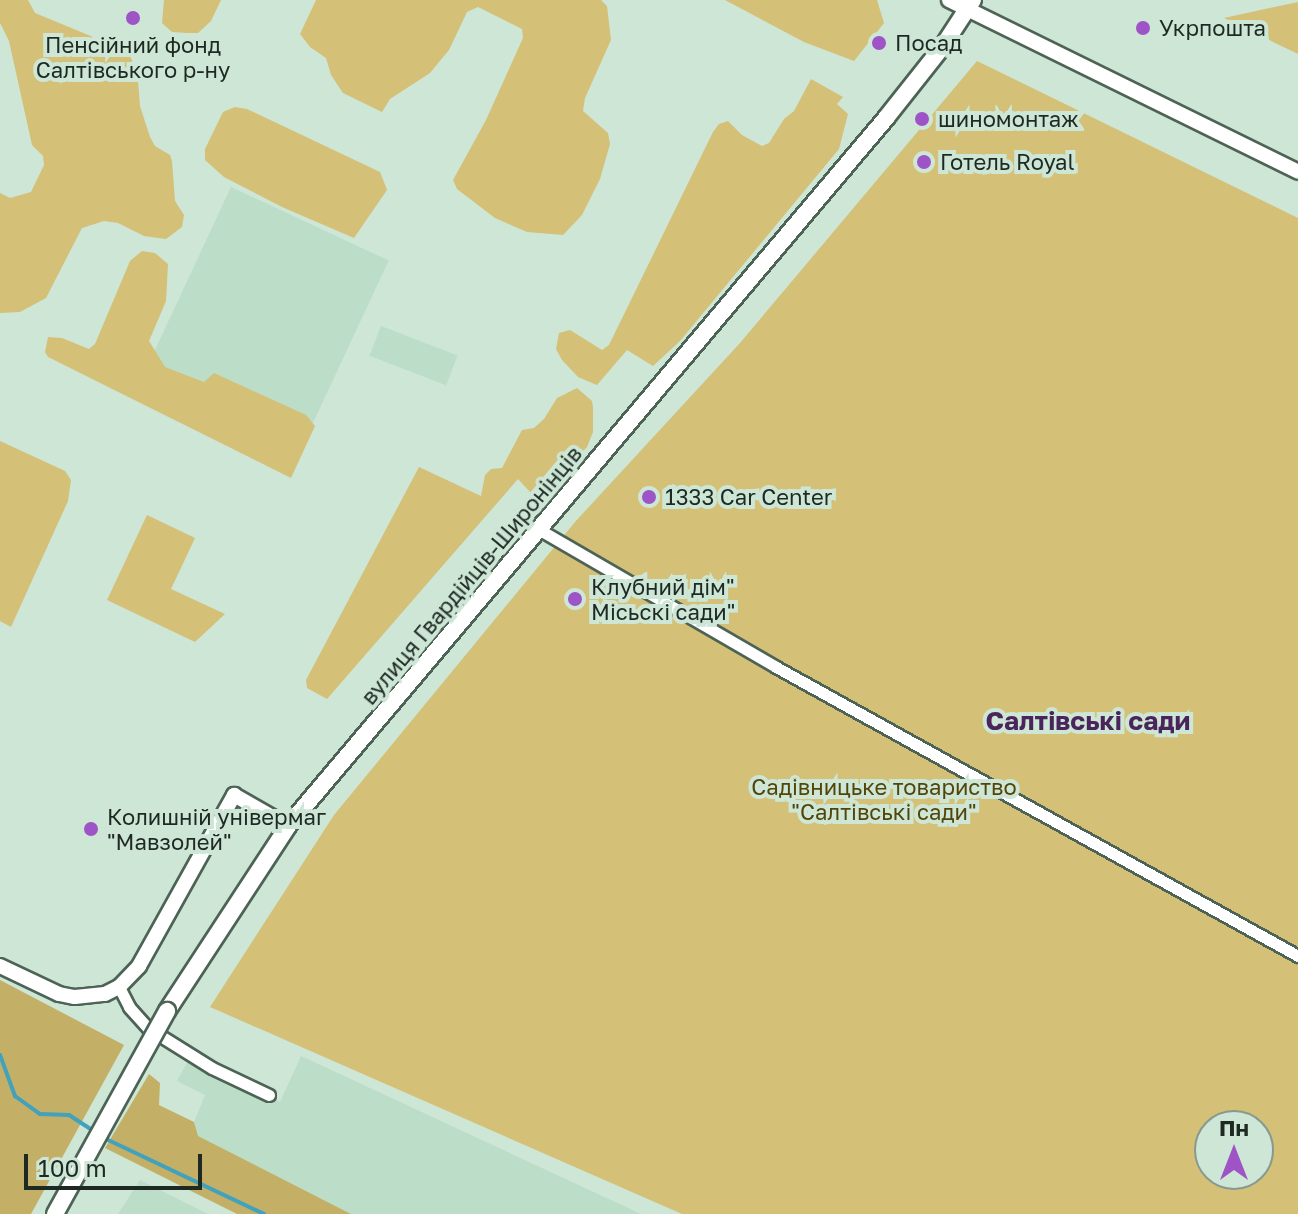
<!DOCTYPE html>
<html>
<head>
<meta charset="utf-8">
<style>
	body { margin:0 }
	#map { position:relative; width:1298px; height:1214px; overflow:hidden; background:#cde6d6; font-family:"Golos Text",sans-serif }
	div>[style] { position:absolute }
	.built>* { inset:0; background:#bcddc7; transform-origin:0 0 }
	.green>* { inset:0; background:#d4c077 }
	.forest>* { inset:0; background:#c3b066 }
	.stream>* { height:4px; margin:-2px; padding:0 2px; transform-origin:2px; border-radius:2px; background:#42a1bc }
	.roads { filter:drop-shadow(2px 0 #4c6355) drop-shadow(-2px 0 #4c6355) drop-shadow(0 2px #4c6355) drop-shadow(0 -2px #4c6355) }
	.minor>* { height:11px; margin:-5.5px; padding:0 5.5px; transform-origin:5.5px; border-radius:5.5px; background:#fff }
	.tertiary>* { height:14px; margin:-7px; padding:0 7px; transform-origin:7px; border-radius:7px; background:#fff }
	.secondary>* { height:16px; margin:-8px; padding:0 8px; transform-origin:8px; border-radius:8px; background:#fff }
	.bridges { filter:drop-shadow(2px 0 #4c6355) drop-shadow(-2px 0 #4c6355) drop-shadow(0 2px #4c6355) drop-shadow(0 -2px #4c6355) }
	.secondary-bridge>* { height:16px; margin:-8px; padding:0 8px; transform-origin:8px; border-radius:8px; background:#fff }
	.dots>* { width:22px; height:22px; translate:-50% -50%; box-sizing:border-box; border:4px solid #cde6d6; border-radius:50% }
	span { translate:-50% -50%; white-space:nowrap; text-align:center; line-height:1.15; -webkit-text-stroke:8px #cde6d6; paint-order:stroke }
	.poi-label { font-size:22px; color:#1f2923 }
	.left { translate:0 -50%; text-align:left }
	.street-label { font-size:22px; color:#1f2923 }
	.park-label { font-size:22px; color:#534509 }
	.quarter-label { font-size:26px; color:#49255c; font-weight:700 }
	.north { position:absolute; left:1194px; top:1110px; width:80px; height:80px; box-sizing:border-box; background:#cde6d6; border:2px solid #879a8e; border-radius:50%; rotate:0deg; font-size:22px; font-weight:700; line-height:32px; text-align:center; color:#1f2923 }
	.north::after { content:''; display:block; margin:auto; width:28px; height:36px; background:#9e53c6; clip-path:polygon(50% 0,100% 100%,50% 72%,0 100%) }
	.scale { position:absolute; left:24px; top:1154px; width:178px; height:36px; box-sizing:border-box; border:4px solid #1f2923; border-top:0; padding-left:10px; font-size:24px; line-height:28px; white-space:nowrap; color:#1f2923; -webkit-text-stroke:6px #cde6d6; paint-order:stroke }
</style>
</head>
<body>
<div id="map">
	<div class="built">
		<div style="left:231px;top:187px;width:174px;height:232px;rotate:25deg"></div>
		<div style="left:381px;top:326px;width:82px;height:32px;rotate:21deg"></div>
		<div style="clip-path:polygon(301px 1056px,641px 1214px,351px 1214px,197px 1136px,194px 1122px,205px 1095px,177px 1081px,189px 1059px,280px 1102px)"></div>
		<div style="clip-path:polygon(140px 1180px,208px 1214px,118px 1214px)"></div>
	</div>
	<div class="green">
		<div style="clip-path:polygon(0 0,28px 0,35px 13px,127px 51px,137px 69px,140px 106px,150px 137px,155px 146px,170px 155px,172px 161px,175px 201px,184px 215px,182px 227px,166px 239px,144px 236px,118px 223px,104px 221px,82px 228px,46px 298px,20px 312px,0 313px,0 193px,10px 198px,31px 192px,44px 165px,43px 156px,32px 145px,9px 41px,0 23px)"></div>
		<div style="clip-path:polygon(164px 0,221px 0,211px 21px,198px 33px,187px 33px,172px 32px,162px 23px)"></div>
		<div style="clip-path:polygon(316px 0,601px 0,607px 6px,611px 40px,585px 98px,583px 111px,608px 133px,610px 144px,600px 179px,582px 215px,563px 235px,527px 232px,495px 218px,457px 189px,453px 180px,486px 120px,523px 38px,522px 29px,478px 7px,467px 12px,449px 50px,430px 73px,390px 99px,382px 112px,343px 93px,331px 75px,326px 58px,310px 47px,300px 34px)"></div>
		<div style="clip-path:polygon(725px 0,877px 0,884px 23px,854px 61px,804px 42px)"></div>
		<div style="clip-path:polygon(1298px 2px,1298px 54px,1224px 18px)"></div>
		<div style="clip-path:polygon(evenodd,977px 61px,1298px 218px,1298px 1214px,682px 1214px,210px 1007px,334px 815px,575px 522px,740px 343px,977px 61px,1210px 1126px,1258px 1126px,1258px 1174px,1210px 1174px,1210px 1126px)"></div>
		<div style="clip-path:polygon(811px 79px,843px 97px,837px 104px,848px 114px,839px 149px,680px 341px,653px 366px,627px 350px,597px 385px,578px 377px,562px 360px,556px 349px,559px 333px,570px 330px,602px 350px,609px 345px,713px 132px,719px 124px,728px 121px,742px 135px,762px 146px,769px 143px,784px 119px,794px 111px)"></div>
		<div style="clip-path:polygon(235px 107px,247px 109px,380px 172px,387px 190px,354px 238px,282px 207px,224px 177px,205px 160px,205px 149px,223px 112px)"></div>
		<div style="clip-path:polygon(142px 251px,155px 253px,168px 264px,166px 301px,149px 341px,165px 367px,204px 382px,214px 373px,306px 415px,315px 426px,291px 478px,48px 357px,45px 352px,48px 337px,62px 338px,89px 349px,95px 344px,130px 261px)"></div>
		<div style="clip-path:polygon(577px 388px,592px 401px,593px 408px,593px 432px,587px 447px,555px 482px,537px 492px,530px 492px,518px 479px,327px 699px,307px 688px,306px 680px,419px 467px,481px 496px,485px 475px,491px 469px,502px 468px,522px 430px,534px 428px,544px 419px,557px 398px)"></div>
		<div style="clip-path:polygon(0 441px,65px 471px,71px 480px,68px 501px,11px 627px,0 621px)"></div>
		<div style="clip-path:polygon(147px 515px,195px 538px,171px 589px,225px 614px,195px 642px,107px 600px)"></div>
	</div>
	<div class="forest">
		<div style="clip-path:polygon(0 980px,124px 1045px,31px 1214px,0 1214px)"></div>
		<div style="clip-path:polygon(149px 1074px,160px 1083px,159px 1105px,194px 1122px,198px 1136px,351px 1214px,237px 1214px,105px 1148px)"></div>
	</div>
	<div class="stream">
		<div style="left:0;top:1055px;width:44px;rotate:69.9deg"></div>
		<div style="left:15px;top:1096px;width:31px;rotate:36deg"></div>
		<div style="left:40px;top:1114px;width:29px;rotate:2deg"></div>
		<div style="left:69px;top:1115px;width:33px;rotate:33deg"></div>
		<div style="left:104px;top:1138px;width:177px;rotate:25.4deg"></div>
	</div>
	<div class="roads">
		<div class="minor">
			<div style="left:540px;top:530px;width:273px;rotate:30.1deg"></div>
			<div style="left:776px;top:667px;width:597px;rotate:28.97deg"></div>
			<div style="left:119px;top:987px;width:22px;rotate:63deg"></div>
			<div style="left:129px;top:1007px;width:28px;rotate:48deg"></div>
			<div style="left:148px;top:1028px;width:75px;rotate:32deg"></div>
			<div style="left:212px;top:1068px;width:63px;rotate:25.3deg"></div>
		</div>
		<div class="tertiary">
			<div style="left:949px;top:0;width:389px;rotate:26.2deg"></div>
			<div style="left:0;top:966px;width:65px;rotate:25.4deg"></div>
			<div style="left:59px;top:994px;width:16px;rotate:11deg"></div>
			<div style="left:75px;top:997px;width:30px;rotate:-6deg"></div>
			<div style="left:105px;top:994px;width:16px;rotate:-27deg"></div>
			<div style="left:119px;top:987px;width:29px;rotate:-46deg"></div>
			<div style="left:139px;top:966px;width:196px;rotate:-60.9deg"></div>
			<div style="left:234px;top:795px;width:62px;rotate:29.9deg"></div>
		</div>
		<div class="secondary">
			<div style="left:167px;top:1011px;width:221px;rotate:-56.8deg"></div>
			<div style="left:288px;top:826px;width:927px;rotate:-49.81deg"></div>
			<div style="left:886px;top:118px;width:92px;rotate:-51.6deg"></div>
			<div style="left:943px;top:46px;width:55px;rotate:-56.9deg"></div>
		</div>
	</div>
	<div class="bridges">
		<div class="secondary-bridge">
			<div style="left:55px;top:1214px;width:232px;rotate:-61.1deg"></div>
		</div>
	</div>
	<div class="dots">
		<div style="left:133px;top:18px;background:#9e53c6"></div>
		<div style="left:1143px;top:28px;background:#9e53c6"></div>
		<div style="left:879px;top:43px;background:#9e53c6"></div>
		<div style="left:922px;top:119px;background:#9e53c6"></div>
		<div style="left:924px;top:162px;background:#9e53c6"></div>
		<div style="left:649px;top:497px;background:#9e53c6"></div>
		<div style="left:575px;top:599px;background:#9e53c6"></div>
		<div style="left:91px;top:829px;background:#9e53c6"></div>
	</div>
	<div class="poi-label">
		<span class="left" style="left:1159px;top:28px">Укрпошта</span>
		<span class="left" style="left:895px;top:43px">Посад</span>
		<span style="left:133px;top:57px">Пенсійний фонд<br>Салтівського р-ну</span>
		<span class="left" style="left:938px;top:119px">шиномонтаж</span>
		<span class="left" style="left:940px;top:162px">Готель Royal</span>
		<span class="left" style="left:665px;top:497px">1333 Car Center</span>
		<span class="left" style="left:591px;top:599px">Клубний дім"<br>Місьскі сади"</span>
		<span class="left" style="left:107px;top:829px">Колишній універмаг<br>"Мавзолей"</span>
	</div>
	<div class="street-label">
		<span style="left:471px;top:575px;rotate:-50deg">вулиця Гвардійців-Широнінців</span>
	</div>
	<div class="park-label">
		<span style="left:884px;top:799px">Садівницьке товариство<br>"Салтівські сади"</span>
	</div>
	<div class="quarter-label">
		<span style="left:1088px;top:721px">Салтівські сади</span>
	</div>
	<div class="north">Пн</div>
	<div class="scale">100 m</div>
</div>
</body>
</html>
